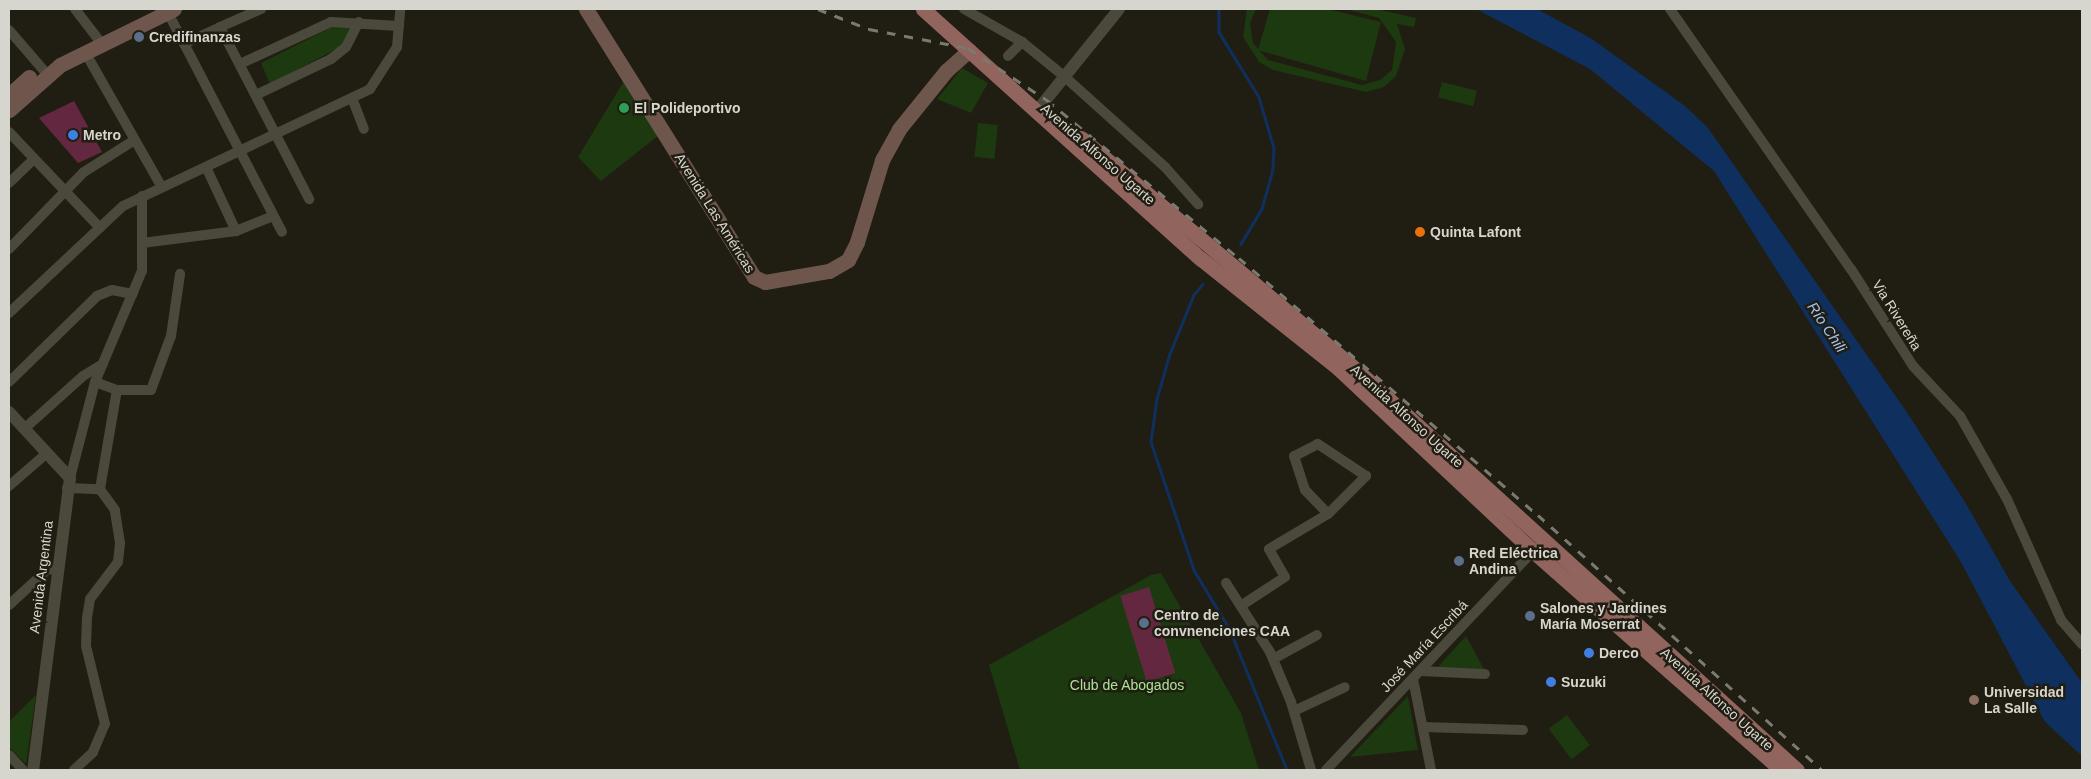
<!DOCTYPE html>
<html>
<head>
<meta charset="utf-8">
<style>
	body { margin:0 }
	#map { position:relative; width:2091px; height:779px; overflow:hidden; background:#201d12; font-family:Arial,sans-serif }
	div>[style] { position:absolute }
	.green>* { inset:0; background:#1c3910; transform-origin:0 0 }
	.water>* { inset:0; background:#0f305f }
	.stream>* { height:2.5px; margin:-1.25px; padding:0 1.25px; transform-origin:1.25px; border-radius:1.25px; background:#0f305f }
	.building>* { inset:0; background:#642740; transform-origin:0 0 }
	.minor>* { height:10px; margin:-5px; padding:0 5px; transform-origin:5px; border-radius:5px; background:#4b483c }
	.tertiary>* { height:12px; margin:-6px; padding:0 6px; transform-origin:6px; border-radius:6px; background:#4b483c }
	.secondary>* { height:15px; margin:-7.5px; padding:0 7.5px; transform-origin:7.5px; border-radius:7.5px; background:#6e564c }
	.primary>* { height:15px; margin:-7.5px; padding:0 7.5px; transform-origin:7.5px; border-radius:7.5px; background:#91645d }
	.rail>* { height:2.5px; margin-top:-1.25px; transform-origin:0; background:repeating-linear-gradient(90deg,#7b7970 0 9px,transparent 0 18px) }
	.dots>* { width:14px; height:14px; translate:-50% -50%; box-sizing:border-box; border:2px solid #201d12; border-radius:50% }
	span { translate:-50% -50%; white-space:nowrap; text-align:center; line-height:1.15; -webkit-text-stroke:5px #201d12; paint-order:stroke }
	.poi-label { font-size:14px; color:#d7d6ce; font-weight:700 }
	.left { translate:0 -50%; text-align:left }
	.street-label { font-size:14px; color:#d7d6ce }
	.park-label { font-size:14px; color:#a9e494 }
	.water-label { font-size:15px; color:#a5c4f2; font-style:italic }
	.frame { position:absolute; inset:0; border:10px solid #d7d6ce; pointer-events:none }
</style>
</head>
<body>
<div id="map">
	<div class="green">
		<div style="clip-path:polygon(1247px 9px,1256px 9px,1250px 23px,1253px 43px,1268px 60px,1362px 85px,1380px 80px,1392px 70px,1396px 42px,1379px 18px,1345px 9px,1376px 9px,1416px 18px,1414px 27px,1397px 24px,1405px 49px,1396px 76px,1384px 87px,1366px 92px,1273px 70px,1259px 62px,1243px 37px)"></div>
		<div style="clip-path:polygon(1270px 9px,1327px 9px,1381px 22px,1366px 81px,1258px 50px)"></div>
		<div style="clip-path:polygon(334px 26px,355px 26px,344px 45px,270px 84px,261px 63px)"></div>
		<div style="clip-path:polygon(962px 68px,988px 83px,971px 113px,937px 99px)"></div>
		<div style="clip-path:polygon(624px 81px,658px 136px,601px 181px,578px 157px)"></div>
		<div style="left:1442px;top:82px;width:36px;height:16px;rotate:14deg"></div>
		<div style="left:978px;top:123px;width:20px;height:34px;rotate:6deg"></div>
		<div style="clip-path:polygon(1161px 573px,1241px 713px,1259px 770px,1020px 770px,989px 665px,1151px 575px)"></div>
		<div style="clip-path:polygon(1466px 636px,1484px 669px,1437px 668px)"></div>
		<div style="clip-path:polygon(36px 695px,26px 764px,9px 747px,9px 722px)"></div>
		<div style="clip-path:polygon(1408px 696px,1418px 750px,1350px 757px)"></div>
		<div style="left:1567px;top:715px;width:38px;height:23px;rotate:53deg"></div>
	</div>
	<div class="water">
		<div style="clip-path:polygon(1476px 9px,1537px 9px,1592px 39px,1685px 106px,1708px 128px,1906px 411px,1965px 502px,2010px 581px,2082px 683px,2082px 756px,2045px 722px,1961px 562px,1714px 171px,1590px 69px)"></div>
	</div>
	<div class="stream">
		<div style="left:1219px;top:9px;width:23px;rotate:90deg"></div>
		<div style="left:1219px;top:32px;width:76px;rotate:58.4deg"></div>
		<div style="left:1259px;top:97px;width:53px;rotate:73.6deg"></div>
		<div style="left:1274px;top:148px;width:22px;rotate:93deg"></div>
		<div style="left:1273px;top:170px;width:41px;rotate:105.8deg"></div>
		<div style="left:1262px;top:209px;width:41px;rotate:121deg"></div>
		<div style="left:1203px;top:284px;width:14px;rotate:129deg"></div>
		<div style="left:1194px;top:295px;width:64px;rotate:112.1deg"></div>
		<div style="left:1170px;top:354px;width:47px;rotate:106.1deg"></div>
		<div style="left:1157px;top:399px;width:43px;rotate:97.9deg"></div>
		<div style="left:1151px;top:442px;width:135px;rotate:71.4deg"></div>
		<div style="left:1194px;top:570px;width:70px;rotate:59deg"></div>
		<div style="left:1230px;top:630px;width:151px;rotate:67.8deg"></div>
	</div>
	<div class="building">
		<div style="clip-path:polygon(74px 101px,102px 152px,78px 163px,39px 118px)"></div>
		<div style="left:1149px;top:587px;width:90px;height:30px;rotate:73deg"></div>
	</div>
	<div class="minor">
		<div style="left:75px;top:9px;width:44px;rotate:52.4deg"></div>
		<div style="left:166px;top:9px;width:251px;rotate:62.5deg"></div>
		<div style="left:964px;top:9px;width:67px;rotate:29.6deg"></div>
		<div style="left:1022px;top:42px;width:55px;rotate:39.1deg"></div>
		<div style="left:1065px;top:77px;width:135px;rotate:42deg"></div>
		<div style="left:1165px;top:167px;width:50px;rotate:48.3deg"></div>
		<div style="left:1670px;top:9px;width:317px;rotate:55.2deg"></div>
		<div style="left:1851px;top:269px;width:115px;rotate:57.4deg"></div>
		<div style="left:1913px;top:366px;width:69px;rotate:46.8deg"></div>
		<div style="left:1960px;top:416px;width:95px;rotate:60.5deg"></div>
		<div style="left:2007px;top:499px;width:133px;rotate:65.9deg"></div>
		<div style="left:2061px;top:620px;width:32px;rotate:49deg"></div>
		<div style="left:220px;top:27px;width:45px;rotate:-23.7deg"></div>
		<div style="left:9px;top:30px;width:58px;rotate:49.2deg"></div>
		<div style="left:184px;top:44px;width:40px;rotate:-25deg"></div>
		<div style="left:220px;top:27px;width:194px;rotate:62.6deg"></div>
		<div style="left:85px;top:52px;width:154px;rotate:60.4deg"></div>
		<div style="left:1008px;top:56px;width:20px;rotate:-45deg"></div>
		<div style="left:242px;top:63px;width:98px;rotate:-24.7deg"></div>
		<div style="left:331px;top:22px;width:68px;rotate:3.4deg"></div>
		<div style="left:258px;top:94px;width:81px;rotate:-25.6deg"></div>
		<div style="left:331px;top:59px;width:19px;rotate:-39deg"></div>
		<div style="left:346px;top:47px;width:28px;rotate:-63deg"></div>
		<div style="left:352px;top:98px;width:33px;rotate:69deg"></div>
		<div style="left:9px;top:132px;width:132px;rotate:46.5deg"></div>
		<div style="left:206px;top:167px;width:71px;rotate:64.9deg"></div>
		<div style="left:9px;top:183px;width:33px;rotate:-44deg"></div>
		<div style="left:142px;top:243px;width:95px;rotate:-7.3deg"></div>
		<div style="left:236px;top:231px;width:40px;rotate:-22deg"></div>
		<div style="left:9px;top:249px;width:107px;rotate:-45.8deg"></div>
		<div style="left:84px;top:172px;width:58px;rotate:-32.3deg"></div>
		<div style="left:9px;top:313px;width:156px;rotate:-43.2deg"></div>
		<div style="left:123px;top:206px;width:273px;rotate:-25.3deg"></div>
		<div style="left:370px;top:89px;width:50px;rotate:-57.3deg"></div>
		<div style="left:397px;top:47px;width:38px;rotate:-85deg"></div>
		<div style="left:9px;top:382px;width:123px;rotate:-44.3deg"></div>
		<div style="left:97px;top:296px;width:16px;rotate:-22deg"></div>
		<div style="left:112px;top:290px;width:21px;rotate:11deg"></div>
		<div style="left:95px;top:382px;width:23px;rotate:20deg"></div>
		<div style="left:117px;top:390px;width:34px"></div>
		<div style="left:151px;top:390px;width:58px;rotate:-69.7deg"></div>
		<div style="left:171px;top:336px;width:63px;rotate:-81.7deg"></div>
		<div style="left:24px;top:429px;width:79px;rotate:-41.9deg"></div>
		<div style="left:83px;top:376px;width:23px;rotate:-31deg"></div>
		<div style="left:70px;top:478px;width:99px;rotate:-75.4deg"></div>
		<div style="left:95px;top:382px;width:121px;rotate:-67.1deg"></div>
		<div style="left:142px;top:271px;width:75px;rotate:-90deg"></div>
		<div style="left:9px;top:486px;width:50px;rotate:-41deg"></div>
		<div style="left:67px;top:488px;width:33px;rotate:2deg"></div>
		<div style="left:100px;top:489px;width:100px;rotate:-80.3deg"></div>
		<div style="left:1226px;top:583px;width:82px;rotate:57.5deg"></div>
		<div style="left:1270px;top:652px;width:54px;rotate:67.2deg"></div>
		<div style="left:1291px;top:702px;width:71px;rotate:73.6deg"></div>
		<div style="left:9px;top:605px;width:53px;rotate:-42.7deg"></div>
		<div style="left:48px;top:569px;width:10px;rotate:6deg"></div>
		<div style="left:1242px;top:605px;width:51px;rotate:-33.1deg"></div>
		<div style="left:1285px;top:577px;width:32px;rotate:-120deg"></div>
		<div style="left:1269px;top:549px;width:69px;rotate:-30.7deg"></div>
		<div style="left:1328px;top:514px;width:54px;rotate:-45deg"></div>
		<div style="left:1366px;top:476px;width:58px;rotate:-146.3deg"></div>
		<div style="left:1318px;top:444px;width:27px;rotate:153deg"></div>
		<div style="left:1294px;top:456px;width:36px;rotate:72deg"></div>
		<div style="left:1305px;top:490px;width:33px;rotate:46deg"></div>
		<div style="left:1273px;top:659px;width:50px;rotate:-28.6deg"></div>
		<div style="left:1420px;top:671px;width:65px;rotate:2.6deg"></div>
		<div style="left:1413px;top:679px;width:93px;rotate:78.8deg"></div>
		<div style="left:1294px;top:711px;width:56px;rotate:-25.2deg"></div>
		<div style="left:1423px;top:727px;width:100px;rotate:1.7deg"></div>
		<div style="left:9px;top:755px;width:21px;rotate:47deg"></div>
		<div style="left:74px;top:770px;width:26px;rotate:-43deg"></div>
		<div style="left:93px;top:752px;width:30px;rotate:-67deg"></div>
		<div style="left:105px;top:724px;width:80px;rotate:-103.7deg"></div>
		<div style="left:86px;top:646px;width:28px;rotate:-88deg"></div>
		<div style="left:87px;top:618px;width:19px;rotate:-81deg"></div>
		<div style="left:90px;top:599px;width:46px;rotate:-52.9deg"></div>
		<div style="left:118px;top:562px;width:19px;rotate:-84deg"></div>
		<div style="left:120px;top:543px;width:33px;rotate:-99deg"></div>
		<div style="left:115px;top:510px;width:26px;rotate:-126deg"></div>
		<div style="left:1326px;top:770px;width:306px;rotate:-46.6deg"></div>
	</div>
	<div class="tertiary">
		<div style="left:1036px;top:112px;width:132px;rotate:-51.1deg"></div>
		<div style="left:9px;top:412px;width:90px;rotate:47.3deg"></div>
		<div style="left:70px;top:478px;width:294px;rotate:97.2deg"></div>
	</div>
	<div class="secondary">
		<div style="left:586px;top:9px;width:316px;rotate:57.9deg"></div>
		<div style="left:754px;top:277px;width:12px;rotate:24deg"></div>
		<div style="left:765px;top:282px;width:65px;rotate:-9.8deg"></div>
		<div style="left:829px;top:271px;width:22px;rotate:-30deg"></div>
		<div style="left:848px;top:260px;width:20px;rotate:-63deg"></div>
		<div style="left:857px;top:242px;width:86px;rotate:-73deg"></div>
		<div style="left:882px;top:160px;width:35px;rotate:-61deg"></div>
		<div style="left:899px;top:129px;width:75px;rotate:-51deg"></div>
		<div style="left:946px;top:71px;width:31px;rotate:-42deg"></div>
		<div style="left:9px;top:95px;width:27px;rotate:-42deg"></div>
		<div style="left:9px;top:110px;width:68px;rotate:-41.4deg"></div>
		<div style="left:60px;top:65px;width:127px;rotate:-26.2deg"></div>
	</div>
	<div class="primary">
		<div style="left:923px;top:9px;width:374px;rotate:42deg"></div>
		<div style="left:1201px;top:259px;width:175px;rotate:38.5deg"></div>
		<div style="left:1338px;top:368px;width:267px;rotate:43.2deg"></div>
		<div style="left:1533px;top:551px;width:331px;rotate:41.4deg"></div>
		<div style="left:1081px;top:138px;width:366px;rotate:40.1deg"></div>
		<div style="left:1361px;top:374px;width:589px;rotate:42.25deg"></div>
	</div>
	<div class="rail">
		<div style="left:818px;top:9px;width:55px;rotate:21.4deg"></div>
		<div style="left:869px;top:29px;width:101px;rotate:10.9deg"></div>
		<div style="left:968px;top:48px;width:95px;rotate:33.4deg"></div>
		<div style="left:1047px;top:100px;width:249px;rotate:39.5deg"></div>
		<div style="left:1239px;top:258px;width:394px;rotate:40.7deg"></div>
		<div style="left:1538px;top:515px;width:382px;rotate:41.9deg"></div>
	</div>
	<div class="dots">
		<div style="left:139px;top:37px;background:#5c6f8a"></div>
		<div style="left:624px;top:108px;background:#2e9e5b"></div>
		<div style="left:73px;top:135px;background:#3f7fe0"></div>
		<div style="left:1420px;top:232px;background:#e8710a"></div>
		<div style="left:1459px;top:561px;background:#5c6f8a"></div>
		<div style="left:1530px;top:616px;background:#5c6f8a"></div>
		<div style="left:1144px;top:623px;background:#5c6f8a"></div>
		<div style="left:1589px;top:653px;background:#3f7fe0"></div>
		<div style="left:1551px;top:682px;background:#3f7fe0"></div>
		<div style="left:1974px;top:700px;background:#8d6e63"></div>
	</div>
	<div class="poi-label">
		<span class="left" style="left:149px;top:37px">Credifinanzas</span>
		<span class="left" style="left:634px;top:108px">El Polideportivo</span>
		<span class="left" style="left:83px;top:135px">Metro</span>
		<span class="left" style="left:1430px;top:232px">Quinta Lafont</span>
		<span class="left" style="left:1469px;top:561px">Red Eléctrica<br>Andina</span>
		<span class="left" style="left:1540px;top:616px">Salones y Jardines<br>María Moserrat</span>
		<span class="left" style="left:1154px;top:623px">Centro de<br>convnenciones CAA</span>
		<span class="left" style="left:1599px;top:653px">Derco</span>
		<span class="left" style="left:1561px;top:682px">Suzuki</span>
		<span class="left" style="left:1984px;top:700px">Universidad<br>La Salle</span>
	</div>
	<div class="street-label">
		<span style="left:1098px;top:154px;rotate:41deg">Avenida Alfonso Ugarte</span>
		<span style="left:715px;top:213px;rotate:58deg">Avenida Las Américas</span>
		<span style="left:1897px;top:315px;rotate:58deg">Via Rivereña</span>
		<span style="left:1407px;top:416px;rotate:42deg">Avenida Alfonso Ugarte</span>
		<span style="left:41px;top:577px;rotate:-83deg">Avenida Argentina</span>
		<span style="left:1424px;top:646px;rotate:-47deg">José María Escribá</span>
		<span style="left:1717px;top:699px;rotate:42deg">Avenida Alfonso Ugarte</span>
	</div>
	<div class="park-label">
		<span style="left:1127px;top:685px">Club de Abogados</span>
	</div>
	<div class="water-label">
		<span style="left:1827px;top:327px;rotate:56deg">Río Chili</span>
	</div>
	<div class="frame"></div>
</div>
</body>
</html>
